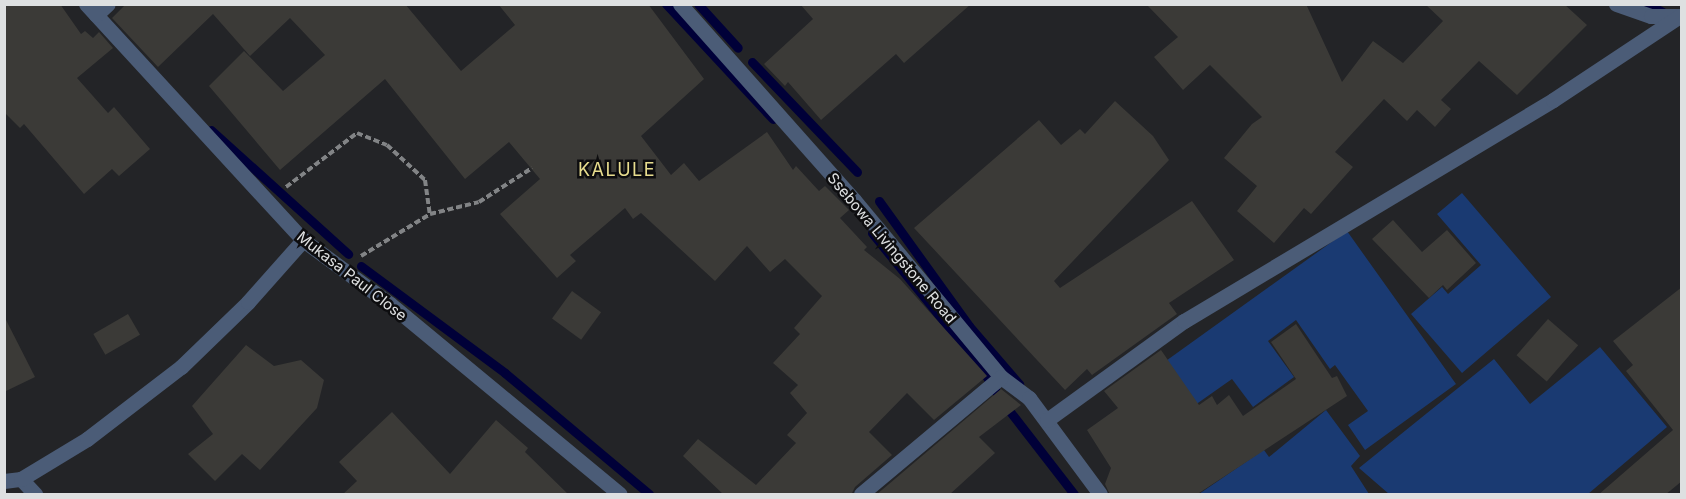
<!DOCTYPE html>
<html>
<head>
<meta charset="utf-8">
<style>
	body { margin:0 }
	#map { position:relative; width:1686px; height:499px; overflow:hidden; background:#232427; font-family:Inter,sans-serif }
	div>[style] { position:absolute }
	.green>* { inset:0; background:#1a3a72 }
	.stream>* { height:9px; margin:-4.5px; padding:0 4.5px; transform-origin:4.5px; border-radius:4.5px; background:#000038 }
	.building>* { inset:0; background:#3b3a37; transform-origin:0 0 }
	.path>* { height:4px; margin-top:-2px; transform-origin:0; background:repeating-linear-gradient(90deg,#828486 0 6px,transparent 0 9px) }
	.street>* { height:15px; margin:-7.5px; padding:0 7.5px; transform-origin:7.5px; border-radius:7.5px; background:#4b5c77 }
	span { translate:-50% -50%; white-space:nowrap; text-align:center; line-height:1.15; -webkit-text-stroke:5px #0d0d0f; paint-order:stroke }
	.street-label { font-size:15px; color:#dee0e1 }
	.quarter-label { font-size:18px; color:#e8dd8e; letter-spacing:1.5px }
	.frame { position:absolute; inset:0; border:6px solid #dee0e1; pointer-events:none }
</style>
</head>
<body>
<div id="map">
	<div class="green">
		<div style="clip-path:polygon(1462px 193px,1551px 297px,1462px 373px,1411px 314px,1442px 287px,1448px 294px,1481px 265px,1437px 214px)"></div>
		<div style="clip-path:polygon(1347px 231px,1456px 384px,1365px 450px,1348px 425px,1368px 411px,1335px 365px,1330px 369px,1296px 320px,1268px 341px,1294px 377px,1253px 407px,1232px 379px,1161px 429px,1131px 386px)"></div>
		<div style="clip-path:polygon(1600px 347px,1667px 427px,1588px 494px,1389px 494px,1359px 468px,1494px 359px,1530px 404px)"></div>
		<div style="clip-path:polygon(1326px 410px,1360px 456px,1351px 466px,1369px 494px,1199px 494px,1256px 455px,1259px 443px,1269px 457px)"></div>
	</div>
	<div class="stream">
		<div style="left:666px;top:4px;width:157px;rotate:47.1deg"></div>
		<div style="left:698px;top:4px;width:59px;rotate:47.7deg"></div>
		<div style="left:1648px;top:4px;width:18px;rotate:29deg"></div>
		<div style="left:752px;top:62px;width:152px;rotate:46.3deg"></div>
		<div style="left:211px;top:130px;width:185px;rotate:42.1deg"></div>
		<div style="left:879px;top:201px;width:154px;rotate:54.2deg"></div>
		<div style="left:969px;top:326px;width:77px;rotate:49.2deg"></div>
		<div style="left:872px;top:233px;width:171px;rotate:50.9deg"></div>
		<div style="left:980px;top:366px;width:40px;rotate:58deg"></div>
		<div style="left:1001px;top:400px;width:119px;rotate:52.2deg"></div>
		<div style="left:361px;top:266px;width:179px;rotate:36.6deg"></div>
		<div style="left:505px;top:373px;width:188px;rotate:40deg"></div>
	</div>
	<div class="building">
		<div style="clip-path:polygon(4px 4px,60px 4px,81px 34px,85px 31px,93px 38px,99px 32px,113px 48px,77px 78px,108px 113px,114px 107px,150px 149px,119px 176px,112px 169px,84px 194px,24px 124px,20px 128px,4px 112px)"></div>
		<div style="clip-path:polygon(126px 4px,405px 4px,461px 71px,515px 25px,498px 4px,648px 4px,704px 79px,641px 136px,671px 175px,684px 163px,699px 181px,767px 132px,793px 170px,796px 166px,819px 191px,825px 186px,849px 210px,840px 218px,867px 247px,864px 250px,900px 279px,987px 376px,934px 420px,907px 393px,869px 432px,892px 455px,855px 487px,851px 495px,724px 495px,683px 456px,698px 439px,756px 485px,796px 443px,787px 435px,807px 413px,790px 393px,798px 385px,773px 363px,800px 334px,794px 328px,822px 296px,785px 259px,770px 272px,747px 246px,715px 281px,641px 213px,633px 219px,625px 208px,570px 255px,576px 261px,557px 278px,500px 214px,540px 179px,509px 142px,465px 179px,385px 79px,280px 170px,209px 86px,244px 51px,283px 91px,325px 55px,290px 18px,250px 56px,213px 14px,158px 67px,112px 18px)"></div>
		<div style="clip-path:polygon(800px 4px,971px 4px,904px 63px,896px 54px,821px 120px,788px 82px,785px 86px,764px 64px,813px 19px)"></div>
		<div style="clip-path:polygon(1146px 4px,1306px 4px,1342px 82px,1373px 41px,1403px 63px,1443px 21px,1425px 4px,1564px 4px,1587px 25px,1517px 95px,1479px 61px,1441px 100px,1451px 109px,1435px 127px,1417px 110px,1407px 121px,1384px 99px,1335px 152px,1353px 167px,1311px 214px,1304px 208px,1274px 243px,1237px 211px,1257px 186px,1224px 158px,1252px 124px,1262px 117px,1210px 65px,1183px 90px,1154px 57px,1178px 37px)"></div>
		<div style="clip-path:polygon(1115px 101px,1153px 136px,1169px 160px,1054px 281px,1060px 288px,1192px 201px,1234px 260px,1169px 303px,1177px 314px,1092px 375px,1087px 369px,1065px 390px,914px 228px,1039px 120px,1061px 145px,1080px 129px,1085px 134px)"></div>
		<div style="clip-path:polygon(1393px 220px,1422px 252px,1447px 230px,1476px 263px,1447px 290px,1443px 285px,1429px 298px,1372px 239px)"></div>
		<div style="clip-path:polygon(1682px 287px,1682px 481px,1665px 495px,1598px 495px,1673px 430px,1626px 371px,1633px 365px,1613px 341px)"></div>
		<div style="left:572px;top:291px;width:36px;height:34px;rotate:36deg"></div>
		<div style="left:128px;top:314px;width:24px;height:40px;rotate:60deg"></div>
		<div style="clip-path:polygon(4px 316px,35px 377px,4px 392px)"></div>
		<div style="left:1548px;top:319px;width:40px;height:48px;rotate:41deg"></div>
		<div style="clip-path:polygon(1296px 324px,1332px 378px,1337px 376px,1347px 396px,1196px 495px,1110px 495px,1105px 484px,1111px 468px,1087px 430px,1118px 408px,1104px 391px,1161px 350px,1199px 405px,1212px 396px,1217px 405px,1229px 395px,1243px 416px,1296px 379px,1271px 342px)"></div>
		<div style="clip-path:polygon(246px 345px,274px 366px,301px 360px,324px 380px,317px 408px,260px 470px,242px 454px,215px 481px,188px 454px,213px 434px,192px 406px)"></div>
		<div style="clip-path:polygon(1001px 389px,1021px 405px,979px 437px,995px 453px,949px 495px,876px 495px)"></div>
		<div style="clip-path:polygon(392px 412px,450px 474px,496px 420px,528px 448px,525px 452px,569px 495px,342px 495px,357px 481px,339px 462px)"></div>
	</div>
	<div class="path">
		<div style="left:286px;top:187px;width:89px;rotate:-37.3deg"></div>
		<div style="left:357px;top:133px;width:32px;rotate:22deg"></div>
		<div style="left:387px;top:145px;width:52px;rotate:42.6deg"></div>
		<div style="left:425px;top:180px;width:34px;rotate:82deg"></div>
		<div style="left:361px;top:256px;width:81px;rotate:-31.3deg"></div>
		<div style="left:430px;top:214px;width:50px;rotate:-13.8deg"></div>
		<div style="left:479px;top:202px;width:63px;rotate:-32.7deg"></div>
	</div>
	<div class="street">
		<div style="left:86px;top:4px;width:321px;rotate:47.4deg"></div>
		<div style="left:303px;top:240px;width:108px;rotate:36.3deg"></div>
		<div style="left:390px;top:304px;width:298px;rotate:39.6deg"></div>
		<div style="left:680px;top:4px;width:262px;rotate:48.4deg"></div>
		<div style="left:854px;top:200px;width:230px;rotate:50.3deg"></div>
		<div style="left:1001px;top:377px;width:35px;rotate:37deg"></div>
		<div style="left:1029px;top:398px;width:119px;rotate:53.5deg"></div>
		<div style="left:1616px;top:4px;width:37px;rotate:19deg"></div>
		<div style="left:1651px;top:16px;width:31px"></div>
		<div style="left:96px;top:15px;width:16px;rotate:-43deg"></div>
		<div style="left:1047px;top:420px;width:169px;rotate:-35.9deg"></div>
		<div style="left:1184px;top:321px;width:430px;rotate:-30.9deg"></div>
		<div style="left:1553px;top:100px;width:152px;rotate:-33.5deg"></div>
		<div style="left:21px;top:479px;width:21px;rotate:47deg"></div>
		<div style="left:4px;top:481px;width:17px;rotate:-7deg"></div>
		<div style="left:21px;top:479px;width:77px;rotate:-31.2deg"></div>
		<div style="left:87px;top:439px;width:118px;rotate:-37.5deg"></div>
		<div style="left:181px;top:367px;width:93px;rotate:-44.1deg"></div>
		<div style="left:248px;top:302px;width:83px;rotate:-48.4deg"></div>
		<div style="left:861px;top:494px;width:182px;rotate:-39.9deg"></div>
	</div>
	<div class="street-label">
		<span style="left:892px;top:248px;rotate:50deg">Ssebowa Livingstone Road</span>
		<span style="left:352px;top:276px;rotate:38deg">Mukasa Paul Close</span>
	</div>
	<div class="quarter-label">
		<span style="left:617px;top:170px">KALULE</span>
	</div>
	<div class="frame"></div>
</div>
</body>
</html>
